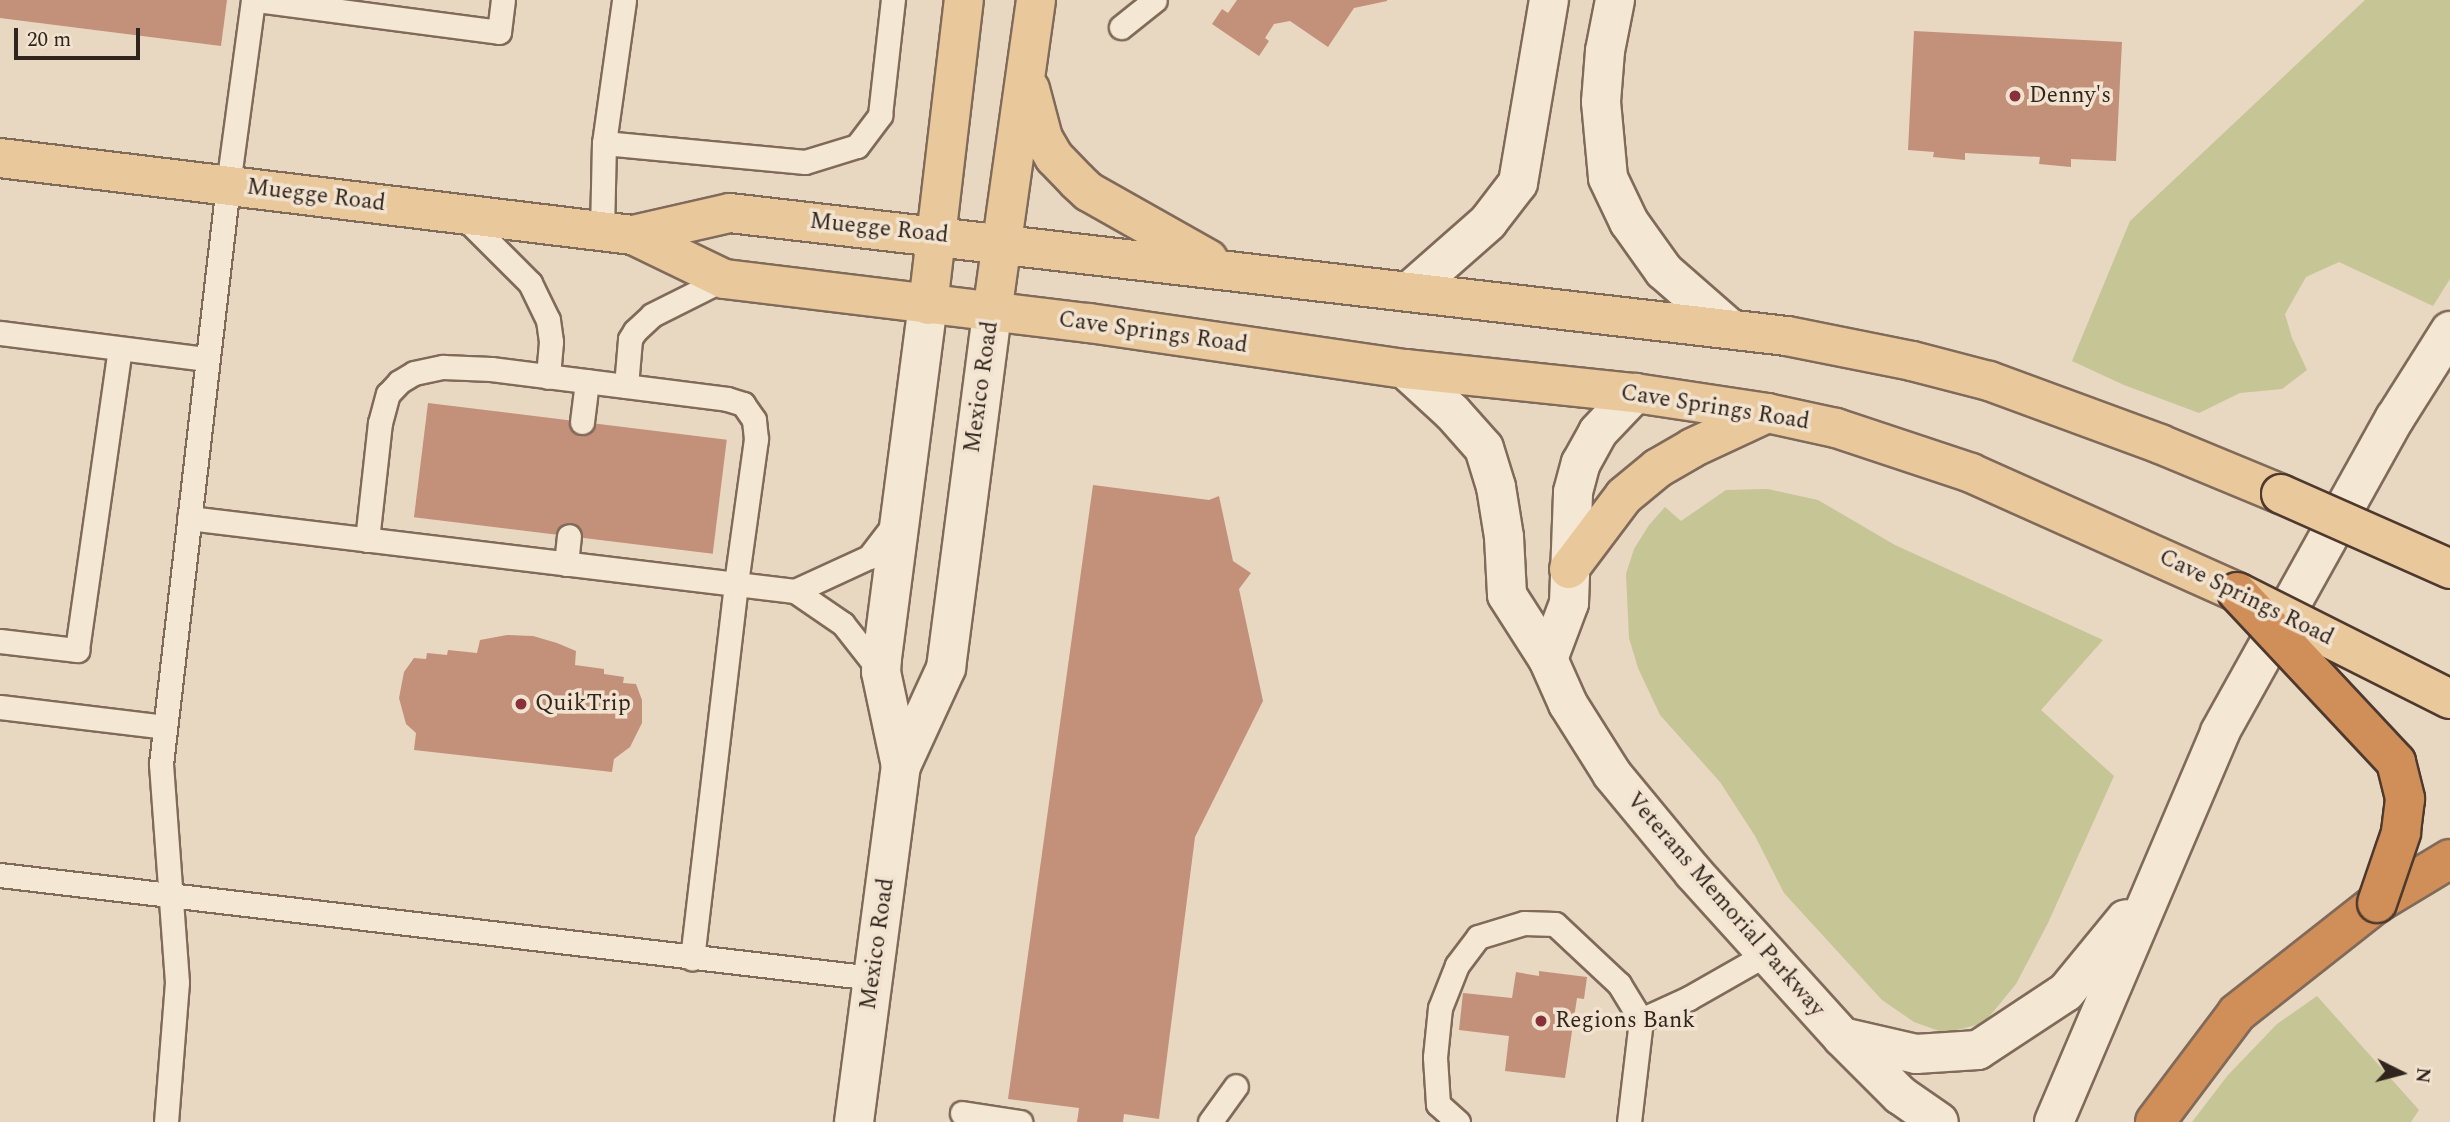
<!DOCTYPE html>
<html>
<head>
<meta charset="utf-8">
<style>
	body { margin:0 }
	#map { position:relative; width:2450px; height:1122px; overflow:hidden; background:#e8d8c1; font-family:Spectral,serif }
	div>[style] { position:absolute }
	.green>* { inset:0; background:#c5c596 }
	.building>* { inset:0; background:#c3907a; transform-origin:0 0 }
	.roads { filter:drop-shadow(2px 0 #806a5a) drop-shadow(-2px 0 #806a5a) drop-shadow(0 2px #806a5a) drop-shadow(0 -2px #806a5a) }
	.lane>* { height:23px; margin:-11.5px; padding:0 11.5px; transform-origin:11.5px; border-radius:11.5px; background:#f4e7d3 }
	.secondary>* { height:38px; margin:-19px; padding:0 19px; transform-origin:19px; border-radius:19px; background:#f4e7d3 }
	.primary>* { height:38px; margin:-19px; padding:0 19px; transform-origin:19px; border-radius:19px; background:#e9c89b }
	.highway>* { height:38px; margin:-19px; padding:0 19px; transform-origin:19px; border-radius:19px; background:#d08e59 }
	.bridges { filter:drop-shadow(2px 0 #4e392e) drop-shadow(-2px 0 #4e392e) drop-shadow(0 2px #4e392e) drop-shadow(0 -2px #4e392e) }
	.primary-bridge>* { height:38px; margin:-19px; padding:0 19px; transform-origin:19px; border-radius:19px; background:#e9c89b }
	.highway-bridge>* { height:38px; margin:-19px; padding:0 19px; transform-origin:19px; border-radius:19px; background:#d08e59 }
	.dots>* { width:19px; height:19px; translate:-50% -50%; box-sizing:border-box; border:4px solid #f1e3cf; border-radius:50% }
	span { translate:-50% -50%; white-space:nowrap; text-align:center; line-height:1.15; -webkit-text-stroke:7px #f1e3cf; paint-order:stroke }
	.poi-label { font-size:23px; color:#31241d }
	.left { translate:0 -50%; text-align:left }
	.street-label { font-size:23px; color:#31241d }
	.north { position:absolute; left:2366px; top:1038px; width:70px; height:70px; -webkit-text-stroke:5px #f1e3cf; paint-order:stroke; rotate:96deg; font-size:19px; font-weight:700; line-height:28px; text-align:center; color:#31241d }
	.north::after { content:''; display:block; margin:auto; width:24px; height:32px; background:#31241d; clip-path:polygon(50% 0,100% 100%,50% 72%,0 100%) }
	.scale { position:absolute; left:14px; top:28px; width:126px; height:32px; box-sizing:border-box; border:4px solid #31241d; border-top:0; padding-left:9px; font-size:21px; line-height:24px; white-space:nowrap; color:#31241d; -webkit-text-stroke:5px #f1e3cf; paint-order:stroke }
</style>
</head>
<body>
<div id="map">
	<div class="green">
		<div style="clip-path:polygon(2365px 0,2450px 0,2450px 279px,2433px 306px,2339px 262px,2306px 277px,2285px 314px,2292px 338px,2307px 370px,2282px 389px,2240px 393px,2199px 413px,2124px 385px,2072px 361px,2130px 221px)"></div>
		<div style="clip-path:polygon(1768px 489px,1818px 500px,1895px 545px,2103px 640px,2041px 710px,2114px 776px,2048px 923px,2016px 984px,1984px 1023px,1945px 1033px,1914px 1022px,1882px 1000px,1784px 893px,1755px 836px,1720px 782px,1660px 715px,1638px 668px,1629px 638px,1626px 574px,1634px 549px,1649px 525px,1665px 507px,1681px 521px,1726px 490px)"></div>
		<div style="clip-path:polygon(2317px 996px,2419px 1110px,2411px 1122px,2192px 1122px,2228px 1075px,2277px 1024px)"></div>
	</div>
	<div class="building">
		<div style="clip-path:polygon(0 0,227px 0,221px 46px,0 18px)"></div>
		<div style="clip-path:polygon(1237px 0,1387px 0,1387px 1px,1354px 8px,1328px 47px,1290px 21px,1274px 24px,1265px 38px,1269px 41px,1259px 56px,1212px 24px,1222px 9px,1228px 13px)"></div>
		<div style="clip-path:polygon(1914px 31px,2122px 42px,2116px 161px,2071px 159px,2071px 167px,2039px 164px,2040px 157px,1965px 153px,1965px 160px,1933px 157px,1934px 152px,1908px 150px)"></div>
		<div style="left:428px;top:403px;width:301px;height:115px;rotate:7deg"></div>
		<div style="clip-path:polygon(1093px 485px,1209px 500px,1219px 496px,1233px 561px,1251px 573px,1239px 589px,1263px 701px,1195px 837px,1159px 1119px,1124px 1114px,1123px 1122px,1077px 1122px,1079px 1108px,1008px 1099px)"></div>
		<div style="clip-path:polygon(507px 635px,533px 636px,557px 643px,576px 651px,575px 665px,604px 669px,604px 674px,624px 677px,623px 683px,636px 684px,642px 700px,642px 723px,630px 747px,614px 759px,612px 772px,414px 750px,416px 733px,406px 724px,399px 698px,404px 672px,414px 658px,426px 659px,427px 653px,447px 655px,448px 650px,477px 653px,480px 640px)"></div>
		<div style="clip-path:polygon(1539px 971px,1587px 977px,1584px 999px,1577px 998px,1565px 1078px,1505px 1071px,1509px 1036px,1459px 1030px,1463px 993px,1512px 998px,1516px 972px,1539px 976px)"></div>
	</div>
	<div class="roads">
		<div class="lane">
			<div style="left:257px;top:0;width:244px;rotate:7.5deg"></div>
			<div style="left:499px;top:32px;width:32px;rotate:-83deg"></div>
			<div style="left:1121px;top:27px;width:43px;rotate:-38.5deg"></div>
			<div style="left:604px;top:143px;width:202px;rotate:5.4deg"></div>
			<div style="left:805px;top:162px;width:54px;rotate:-17.1deg"></div>
			<div style="left:857px;top:146px;width:39px;rotate:-53deg"></div>
			<div style="left:880px;top:115px;width:116px;rotate:-83.6deg"></div>
			<div style="left:463px;top:216px;width:95px;rotate:45deg"></div>
			<div style="left:530px;top:283px;width:41px;rotate:64.1deg"></div>
			<div style="left:548px;top:320px;width:22px;rotate:82deg"></div>
			<div style="left:551px;top:342px;width:35px;rotate:95deg"></div>
			<div style="left:602px;top:231px;width:88px;rotate:-88.7deg"></div>
			<div style="left:604px;top:143px;width:144px;rotate:-82deg"></div>
			<div style="left:0;top:333px;width:209px;rotate:7.2deg"></div>
			<div style="left:626px;top:386px;width:47px;rotate:-85.1deg"></div>
			<div style="left:630px;top:339px;width:9px;rotate:-58deg"></div>
			<div style="left:635px;top:331px;width:23px;rotate:-43deg"></div>
			<div style="left:652px;top:315px;width:80px;rotate:-26.6deg"></div>
			<div style="left:582px;top:422px;width:41px;rotate:-83deg"></div>
			<div style="left:189px;top:518px;width:610px;rotate:6.87deg"></div>
			<div style="left:795px;top:591px;width:58px;rotate:34.5deg"></div>
			<div style="left:843px;top:624px;width:60px;rotate:51.8deg"></div>
			<div style="left:367px;top:540px;width:118px;rotate:-83.7deg"></div>
			<div style="left:380px;top:423px;width:30px;rotate:-75deg"></div>
			<div style="left:388px;top:394px;width:16px;rotate:-47deg"></div>
			<div style="left:399px;top:382px;width:17px;rotate:-31deg"></div>
			<div style="left:414px;top:373px;width:30px;rotate:-12deg"></div>
			<div style="left:443px;top:367px;width:48px;rotate:2.4deg"></div>
			<div style="left:491px;top:369px;width:238px;rotate:7.2deg"></div>
			<div style="left:727px;top:399px;width:17px;rotate:17deg"></div>
			<div style="left:743px;top:404px;width:19px;rotate:55deg"></div>
			<div style="left:754px;top:420px;width:19px;rotate:84deg"></div>
			<div style="left:756px;top:439px;width:146px;rotate:97.9deg"></div>
			<div style="left:736px;top:584px;width:377px;rotate:96.7deg"></div>
			<div style="left:566px;top:564px;width:28px;rotate:-84deg"></div>
			<div style="left:795px;top:591px;width:81px;rotate:-24.7deg"></div>
			<div style="left:869px;top:557px;width:44px;rotate:-52.4deg"></div>
			<div style="left:0;top:641px;width:78px;rotate:6.7deg"></div>
			<div style="left:77px;top:650px;width:304px;rotate:-81.9deg"></div>
			<div style="left:0;top:707px;width:166px;rotate:6.9deg"></div>
			<div style="left:0;top:875px;width:879px;rotate:6.73deg"></div>
			<div style="left:1641px;top:1020px;width:53px;rotate:-24.6deg"></div>
			<div style="left:1689px;top:998px;width:89px;rotate:-29.7deg"></div>
			<div style="left:962px;top:1113px;width:59px;rotate:8.8deg"></div>
			<div style="left:166px;top:1122px;width:140px;rotate:-85.5deg"></div>
			<div style="left:177px;top:982px;width:219px;rotate:-94.2deg"></div>
			<div style="left:161px;top:764px;width:583px;rotate:-83.4deg"></div>
			<div style="left:228px;top:185px;width:187px;rotate:-82.3deg"></div>
			<div style="left:1210px;top:1122px;width:44px;rotate:-54.2deg"></div>
			<div style="left:1458px;top:1122px;width:27px;rotate:-138deg"></div>
			<div style="left:1438px;top:1104px;width:47px;rotate:-93.7deg"></div>
			<div style="left:1435px;top:1057px;width:49px;rotate:-84.2deg"></div>
			<div style="left:1440px;top:1008px;width:46px;rotate:-68.4deg"></div>
			<div style="left:1457px;top:965px;width:35px;rotate:-53deg"></div>
			<div style="left:1478px;top:937px;width:48px;rotate:-16.9deg"></div>
			<div style="left:1524px;top:923px;width:31px;rotate:2deg"></div>
			<div style="left:1555px;top:924px;width:88px;rotate:43.2deg"></div>
			<div style="left:1619px;top:984px;width:42px;rotate:58.6deg"></div>
			<div style="left:1641px;top:1020px;width:103px;rotate:96.7deg"></div>
		</div>
		<div class="secondary">
			<div style="left:1615px;top:0;width:52px;rotate:101.1deg"></div>
			<div style="left:1605px;top:51px;width:51px;rotate:94.5deg"></div>
			<div style="left:1601px;top:102px;width:76px;rotate:84.7deg"></div>
			<div style="left:1608px;top:178px;width:49px;rotate:64.5deg"></div>
			<div style="left:1629px;top:222px;width:60px;rotate:54.5deg"></div>
			<div style="left:1664px;top:271px;width:85px;rotate:41.2deg"></div>
			<div style="left:1411px;top:290px;width:103px;rotate:-41.4deg"></div>
			<div style="left:1488px;top:222px;width:49px;rotate:-52.4deg"></div>
			<div style="left:1518px;top:183px;width:186px;rotate:-80.4deg"></div>
			<div style="left:1405px;top:369px;width:64px;rotate:42.5deg"></div>
			<div style="left:1452px;top:412px;width:48px;rotate:48.4deg"></div>
			<div style="left:1484px;top:448px;width:41px;rotate:72.9deg"></div>
			<div style="left:1496px;top:487px;width:51px;rotate:80.9deg"></div>
			<div style="left:1504px;top:537px;width:58px;rotate:87deg"></div>
			<div style="left:1507px;top:595px;width:76px;rotate:57.4deg"></div>
			<div style="left:1548px;top:659px;width:49px;rotate:66deg"></div>
			<div style="left:1568px;top:704px;width:83px;rotate:57.8deg"></div>
			<div style="left:1612px;top:774px;width:127px;rotate:50.4deg"></div>
			<div style="left:1693px;top:872px;width:222px;rotate:47.9deg"></div>
			<div style="left:1842px;top:1037px;width:82px;rotate:45deg"></div>
			<div style="left:1900px;top:1095px;width:47px;rotate:34.7deg"></div>
			<div style="left:1548px;top:659px;width:60px;rotate:-69.4deg"></div>
			<div style="left:1569px;top:603px;width:111px;rotate:-87.9deg"></div>
			<div style="left:1573px;top:492px;width:30px;rotate:-75deg"></div>
			<div style="left:1581px;top:463px;width:35px;rotate:-61deg"></div>
			<div style="left:1598px;top:432px;width:54px;rotate:-46.5deg"></div>
			<div style="left:901px;top:766px;width:96px;rotate:-102deg"></div>
			<div style="left:881px;top:672px;width:14px;rotate:-86deg"></div>
			<div style="left:882px;top:658px;width:356px;rotate:-82.6deg"></div>
			<div style="left:1842px;top:1037px;width:76px;rotate:12.9deg"></div>
			<div style="left:1916px;top:1054px;width:62px;rotate:-3.7deg"></div>
			<div style="left:1978px;top:1050px;width:105px;rotate:-33.4deg"></div>
			<div style="left:2066px;top:992px;width:94px;rotate:-50.6deg"></div>
			<div style="left:854px;top:1122px;width:359px;rotate:-82.5deg"></div>
			<div style="left:901px;top:766px;width:108px;rotate:-65.3deg"></div>
			<div style="left:946px;top:668px;width:358px;rotate:-82.6deg"></div>
			<div style="left:2054px;top:1122px;width:424px;rotate:-66.9deg"></div>
			<div style="left:2220px;top:732px;width:359px;rotate:-60.9deg"></div>
			<div style="left:2395px;top:418px;width:103px;rotate:-57.7deg"></div>
		</div>
		<div class="primary">
			<div style="left:1030px;top:89px;width:51px;rotate:75.1deg"></div>
			<div style="left:1043px;top:138px;width:22px;rotate:60deg"></div>
			<div style="left:1054px;top:157px;width:33px;rotate:46deg"></div>
			<div style="left:1077px;top:181px;width:16px;rotate:43deg"></div>
			<div style="left:1089px;top:192px;width:137px;rotate:29.4deg"></div>
			<div style="left:0;top:158px;width:638px;rotate:6.94deg"></div>
			<div style="left:633px;top:235px;width:101px;rotate:25.8deg"></div>
			<div style="left:724px;top:279px;width:368px;rotate:6.9deg"></div>
			<div style="left:1089px;top:323px;width:319px;rotate:8.3deg"></div>
			<div style="left:1405px;top:369px;width:231px;rotate:6deg"></div>
			<div style="left:1635px;top:393px;width:134px;rotate:8.6deg"></div>
			<div style="left:1767px;top:413px;width:71px;rotate:12.3deg"></div>
			<div style="left:1836px;top:428px;width:142px;rotate:18.4deg"></div>
			<div style="left:1971px;top:473px;width:291px;rotate:24.1deg"></div>
			<div style="left:633px;top:235px;width:99px;rotate:-12.8deg"></div>
			<div style="left:730px;top:213px;width:1064px;rotate:6.64deg"></div>
			<div style="left:1787px;top:336px;width:127px;rotate:11.3deg"></div>
			<div style="left:1912px;top:361px;width:80px;rotate:14.6deg"></div>
			<div style="left:1989px;top:381px;width:182px;rotate:20.2deg"></div>
			<div style="left:2160px;top:444px;width:131px;rotate:22.5deg"></div>
			<div style="left:928px;top:305px;width:307px;rotate:-83.3deg"></div>
			<div style="left:992px;top:313px;width:316px;rotate:-82deg"></div>
			<div style="left:1569px;top:569px;width:91px;rotate:-53deg"></div>
			<div style="left:1624px;top:496px;width:44px;rotate:-39.5deg"></div>
			<div style="left:1658px;top:468px;width:39px;rotate:-30deg"></div>
			<div style="left:1692px;top:448px;width:83px;rotate:-25deg"></div>
		</div>
		<div class="highway">
			<div style="left:2155px;top:1122px;width:136px;rotate:-53deg"></div>
			<div style="left:2237px;top:1013px;width:178px;rotate:-38.2deg"></div>
			<div style="left:2377px;top:903px;width:85px;rotate:-31.1deg"></div>
		</div>
	</div>
	<div class="bridges">
		<div class="primary-bridge">
			<div style="left:2281px;top:494px;width:185px;rotate:23.9deg"></div>
			<div style="left:2239px;top:593px;width:236px;rotate:26.7deg"></div>
		</div>
		<div class="highway-bridge">
			<div style="left:2237px;top:592px;width:233px;rotate:46.9deg"></div>
			<div style="left:2396px;top:762px;width:38px;rotate:76deg"></div>
			<div style="left:2405px;top:799px;width:34px;rotate:97deg"></div>
			<div style="left:2401px;top:833px;width:74px;rotate:108.9deg"></div>
		</div>
	</div>
	<div class="dots">
		<div style="left:2015px;top:96px;background:#88313b"></div>
		<div style="left:521px;top:704px;background:#88313b"></div>
		<div style="left:1541px;top:1021px;background:#88313b"></div>
	</div>
	<div class="poi-label">
		<span class="left" style="left:2029px;top:96px">Denny's</span>
		<span class="left" style="left:535px;top:704px">QuikTrip</span>
		<span class="left" style="left:1555px;top:1021px">Regions Bank</span>
	</div>
	<div class="street-label">
		<span style="left:316px;top:196px;rotate:7deg">Muegge Road</span>
		<span style="left:879px;top:229px;rotate:6deg">Muegge Road</span>
		<span style="left:1153px;top:333px;rotate:8deg">Cave Springs Road</span>
		<span style="left:982px;top:387px;rotate:-82deg">Mexico Road</span>
		<span style="left:1715px;top:408px;rotate:9deg">Cave Springs Road</span>
		<span style="left:2246px;top:598px;rotate:26deg">Cave Springs Road</span>
		<span style="left:1725px;top:905px;rotate:49deg">Veterans Memorial Parkway</span>
		<span style="left:878px;top:944px;rotate:-82deg">Mexico Road</span>
	</div>
	<div class="north">N</div>
	<div class="scale">20 m</div>
</div>
</body>
</html>
